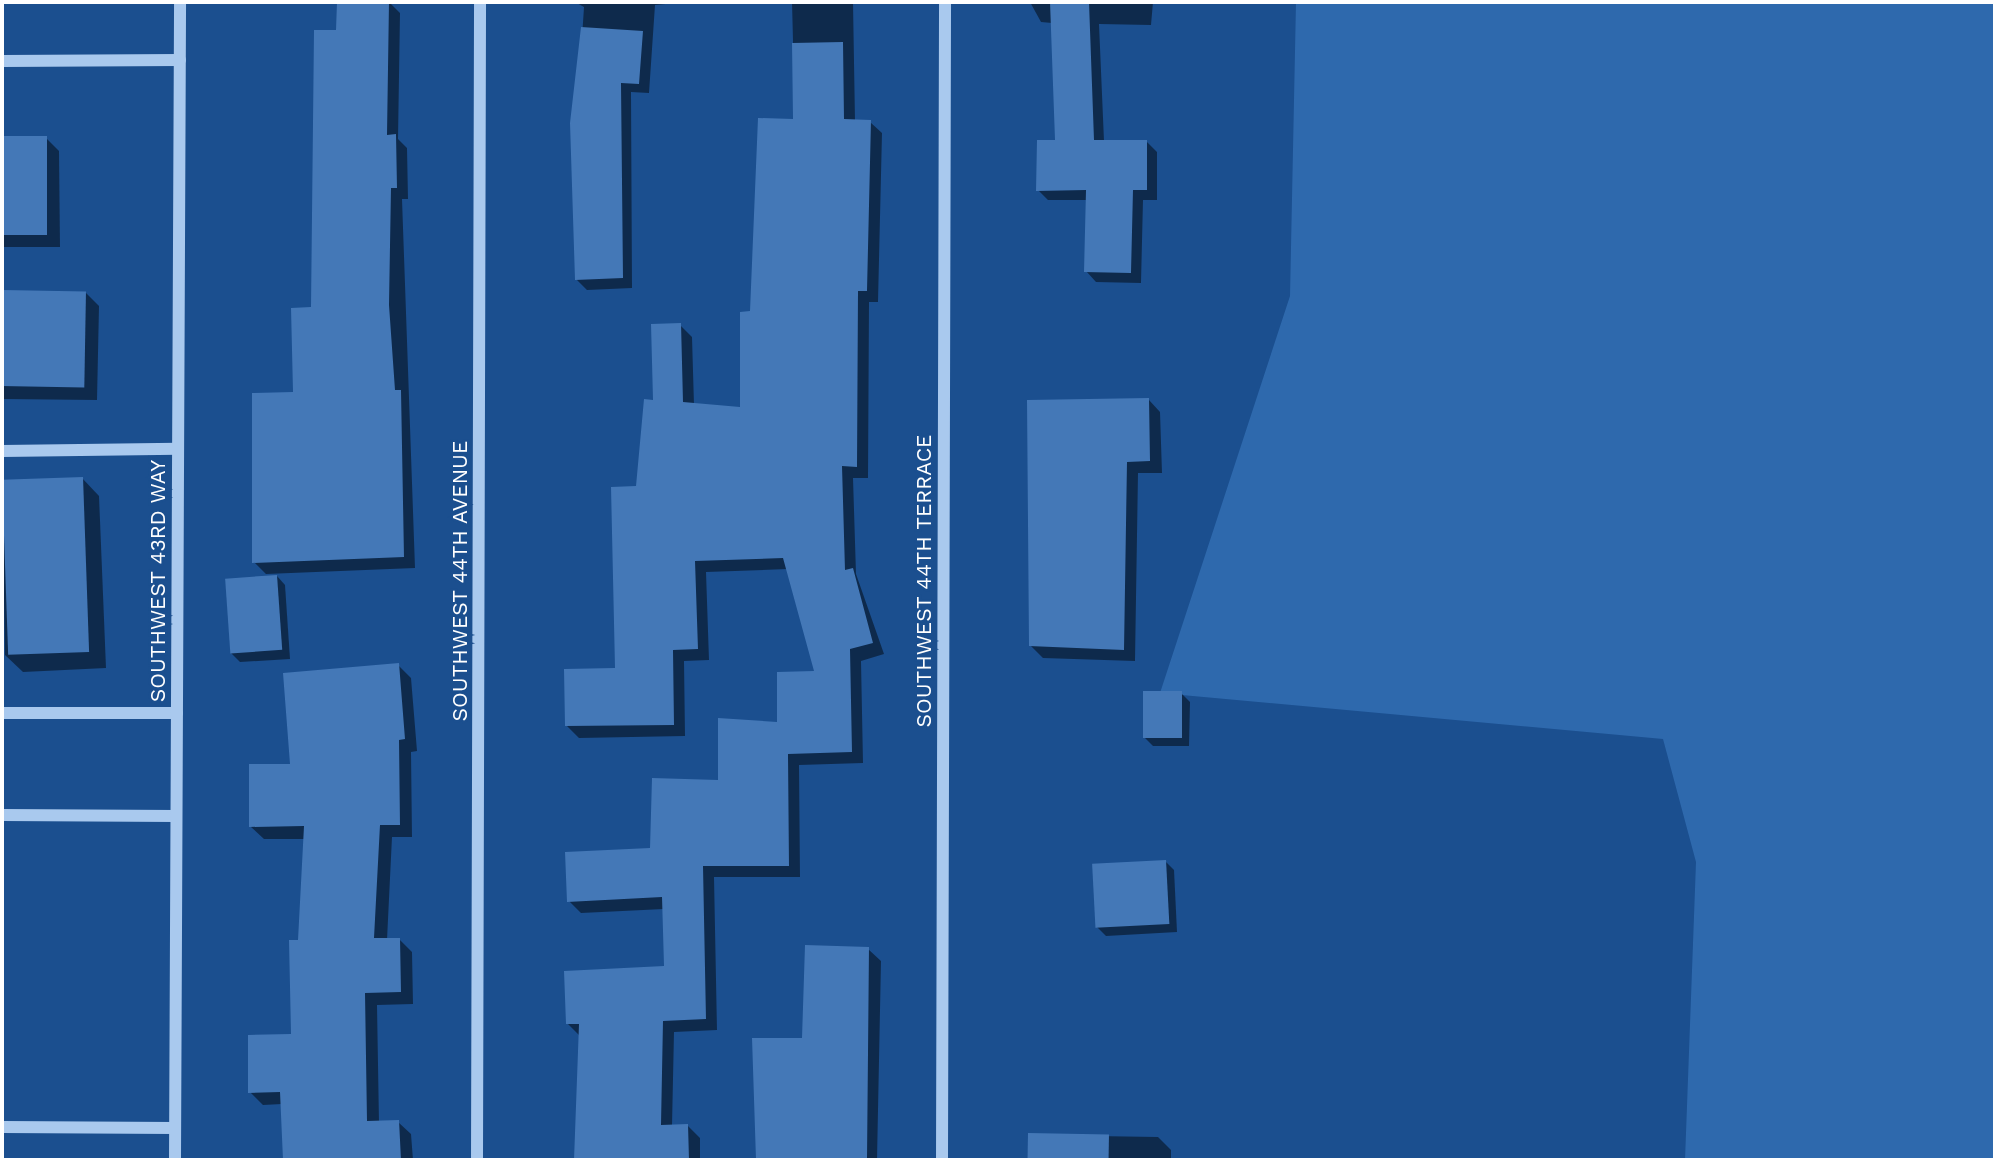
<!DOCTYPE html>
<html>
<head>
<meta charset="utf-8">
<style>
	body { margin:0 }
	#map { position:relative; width:1997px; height:1162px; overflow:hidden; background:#1b4f8f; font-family:"Work Sans",sans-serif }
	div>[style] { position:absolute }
	.green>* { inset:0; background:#2e69ad }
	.shadow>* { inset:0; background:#0007 }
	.building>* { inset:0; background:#4478b7; transform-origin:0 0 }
	.minor>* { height:12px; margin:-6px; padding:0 6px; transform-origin:6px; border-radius:6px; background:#a9c9ee }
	span { translate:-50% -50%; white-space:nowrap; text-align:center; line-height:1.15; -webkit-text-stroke:5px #1b4f8f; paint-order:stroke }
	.street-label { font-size:21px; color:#fff }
	.frame { position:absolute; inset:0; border:4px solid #fff; pointer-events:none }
</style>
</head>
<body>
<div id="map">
	<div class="green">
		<div style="clip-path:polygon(1296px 2px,1995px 2px,1995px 1160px,1685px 1160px,1696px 862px,1663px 739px,1160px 693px,1290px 296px)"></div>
	</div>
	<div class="shadow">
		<div style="clip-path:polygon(339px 2px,389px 2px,400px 13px,398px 139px,407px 148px,408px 199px,402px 199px,415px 568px,266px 574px,254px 562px,313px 309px)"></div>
		<div style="clip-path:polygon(575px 2px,687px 2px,655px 5px,649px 93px,631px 92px,632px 288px,587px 290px,577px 280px,573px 175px,584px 7px)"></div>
		<div style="clip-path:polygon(792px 2px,859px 2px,853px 2px,855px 121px,870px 122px,882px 133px,878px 302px,869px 302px,868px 478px,853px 478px,856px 574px,884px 654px,861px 661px,863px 763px,799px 765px,800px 877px,714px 877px,717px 1030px,674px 1032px,672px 1126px,688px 1126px,700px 1138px,700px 1160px,578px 1160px,580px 1036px,568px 1024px,666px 968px,664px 909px,581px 913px,569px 901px,651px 849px,779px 724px,816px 673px,788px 569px,706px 572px,709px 660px,684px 661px,685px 736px,579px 738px,567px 726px,617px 669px,638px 488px,655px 401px,680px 325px,692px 337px,694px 405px,741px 409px,751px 313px,795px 120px)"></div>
		<div style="clip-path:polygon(1030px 2px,1153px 2px,1151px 25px,1099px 24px,1104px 141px,1146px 141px,1157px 152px,1157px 200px,1143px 200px,1141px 283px,1096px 282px,1086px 271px,1087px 200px,1048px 200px,1038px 190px,1057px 142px,1052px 23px,1041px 22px)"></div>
		<div style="clip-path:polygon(2px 138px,46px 138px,59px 151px,60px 247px,2px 247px)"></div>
		<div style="clip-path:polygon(2px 292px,86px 293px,99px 306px,97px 400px,2px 399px)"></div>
		<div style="clip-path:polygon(1149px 400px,1160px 412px,1162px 473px,1138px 473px,1135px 661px,1043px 658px,1031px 646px)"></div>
		<div style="clip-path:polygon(82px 478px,99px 496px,106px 668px,23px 672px,5px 655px,2px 481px)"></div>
		<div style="clip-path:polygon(277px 576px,285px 585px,290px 659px,240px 662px,231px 653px)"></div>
		<div style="clip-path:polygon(398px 665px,411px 678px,417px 751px,411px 752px,412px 837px,392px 837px,387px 940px,399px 939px,412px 952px,413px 1004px,377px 1005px,379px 1123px,398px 1122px,411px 1134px,413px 1160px,285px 1160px,282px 1104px,263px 1105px,250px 1092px,293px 1035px,305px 839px,264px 839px,251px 827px,292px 765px)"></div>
		<div style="clip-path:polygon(1181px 693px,1190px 702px,1189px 746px,1153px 746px,1144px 737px)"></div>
		<div style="clip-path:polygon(1166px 862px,1174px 870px,1177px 932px,1106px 936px,1097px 927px)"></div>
		<div style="clip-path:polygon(868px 949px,881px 961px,877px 1160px,757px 1160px,754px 1040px,804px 1039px)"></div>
		<div style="clip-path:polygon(1030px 1135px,1158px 1137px,1171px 1150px,1171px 1160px,1031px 1160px)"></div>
	</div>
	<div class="building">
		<div style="clip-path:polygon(337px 2px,389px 2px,387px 135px,396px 134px,397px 188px,391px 188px,389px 305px,395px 390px,401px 390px,404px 557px,252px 563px,252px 393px,293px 392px,291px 308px,311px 307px,314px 30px,336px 30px)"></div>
		<div style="clip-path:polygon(1050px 2px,1089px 2px,1094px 140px,1147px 140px,1147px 190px,1133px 190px,1131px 273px,1084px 272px,1086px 190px,1036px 191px,1037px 140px,1055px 140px)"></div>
		<div style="clip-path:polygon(581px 27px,643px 31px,639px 84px,621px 83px,623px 278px,575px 280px,570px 123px)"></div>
		<div style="clip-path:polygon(843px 42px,844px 119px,871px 120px,867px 291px,858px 291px,857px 467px,842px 466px,845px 570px,853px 568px,873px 643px,850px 649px,852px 752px,788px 754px,789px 866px,703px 866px,706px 1019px,663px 1021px,661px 1125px,688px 1124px,689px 1160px,574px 1160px,579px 1024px,566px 1024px,564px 971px,664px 966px,662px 897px,567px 902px,565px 852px,650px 848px,652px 778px,718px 780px,718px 718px,777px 722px,777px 672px,814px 671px,783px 558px,695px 561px,698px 649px,673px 650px,674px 725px,565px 726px,564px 669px,615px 668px,611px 487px,636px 486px,644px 399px,653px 400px,651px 324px,681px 323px,683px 402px,740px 407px,740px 312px,750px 311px,758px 118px,793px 119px,792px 43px)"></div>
		<div style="left:2px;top:136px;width:45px;height:99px"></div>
		<div style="left:2px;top:290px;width:84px;height:96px;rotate:1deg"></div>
		<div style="clip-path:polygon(1149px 398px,1150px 461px,1127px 462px,1124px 650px,1029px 646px,1027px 400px)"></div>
		<div style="left:83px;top:477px;width:175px;height:81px;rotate:88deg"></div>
		<div style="left:277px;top:575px;width:75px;height:52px;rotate:86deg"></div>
		<div style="clip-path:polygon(399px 663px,405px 739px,399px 740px,400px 825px,380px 825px,374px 938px,400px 938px,401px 992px,365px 993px,367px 1121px,399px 1120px,401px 1160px,283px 1160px,280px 1092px,248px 1093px,248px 1035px,291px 1034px,289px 940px,298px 940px,304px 826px,249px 827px,249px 764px,290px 764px,283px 673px)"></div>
		<div style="left:1143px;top:691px;width:39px;height:47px"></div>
		<div style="left:1166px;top:860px;width:64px;height:74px;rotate:87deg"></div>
		<div style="clip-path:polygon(805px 945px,869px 947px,867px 1160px,756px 1160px,752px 1038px,802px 1038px)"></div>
		<div style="left:1028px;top:1133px;width:81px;height:27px;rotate:1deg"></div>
	</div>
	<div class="minor">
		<div style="left:2px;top:61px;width:178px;rotate:-0.3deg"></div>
		<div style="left:2px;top:451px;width:176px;rotate:-0.7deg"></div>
		<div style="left:2px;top:713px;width:175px"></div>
		<div style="left:2px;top:815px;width:174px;rotate:0.3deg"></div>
		<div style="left:2px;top:1127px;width:173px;rotate:0.3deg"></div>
		<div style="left:175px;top:1160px;width:1158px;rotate:-89.75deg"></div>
		<div style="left:477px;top:1160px;width:1158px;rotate:-89.85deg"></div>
		<div style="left:942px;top:1160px;width:1158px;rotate:-89.85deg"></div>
	</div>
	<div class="street-label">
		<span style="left:158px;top:581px;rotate:-90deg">SOUTHWEST 43RD WAY</span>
		<span style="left:460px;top:581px;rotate:-90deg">SOUTHWEST 44TH AVENUE</span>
		<span style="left:924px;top:581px;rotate:-90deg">SOUTHWEST 44TH TERRACE</span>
	</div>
	<div class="frame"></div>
</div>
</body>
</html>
